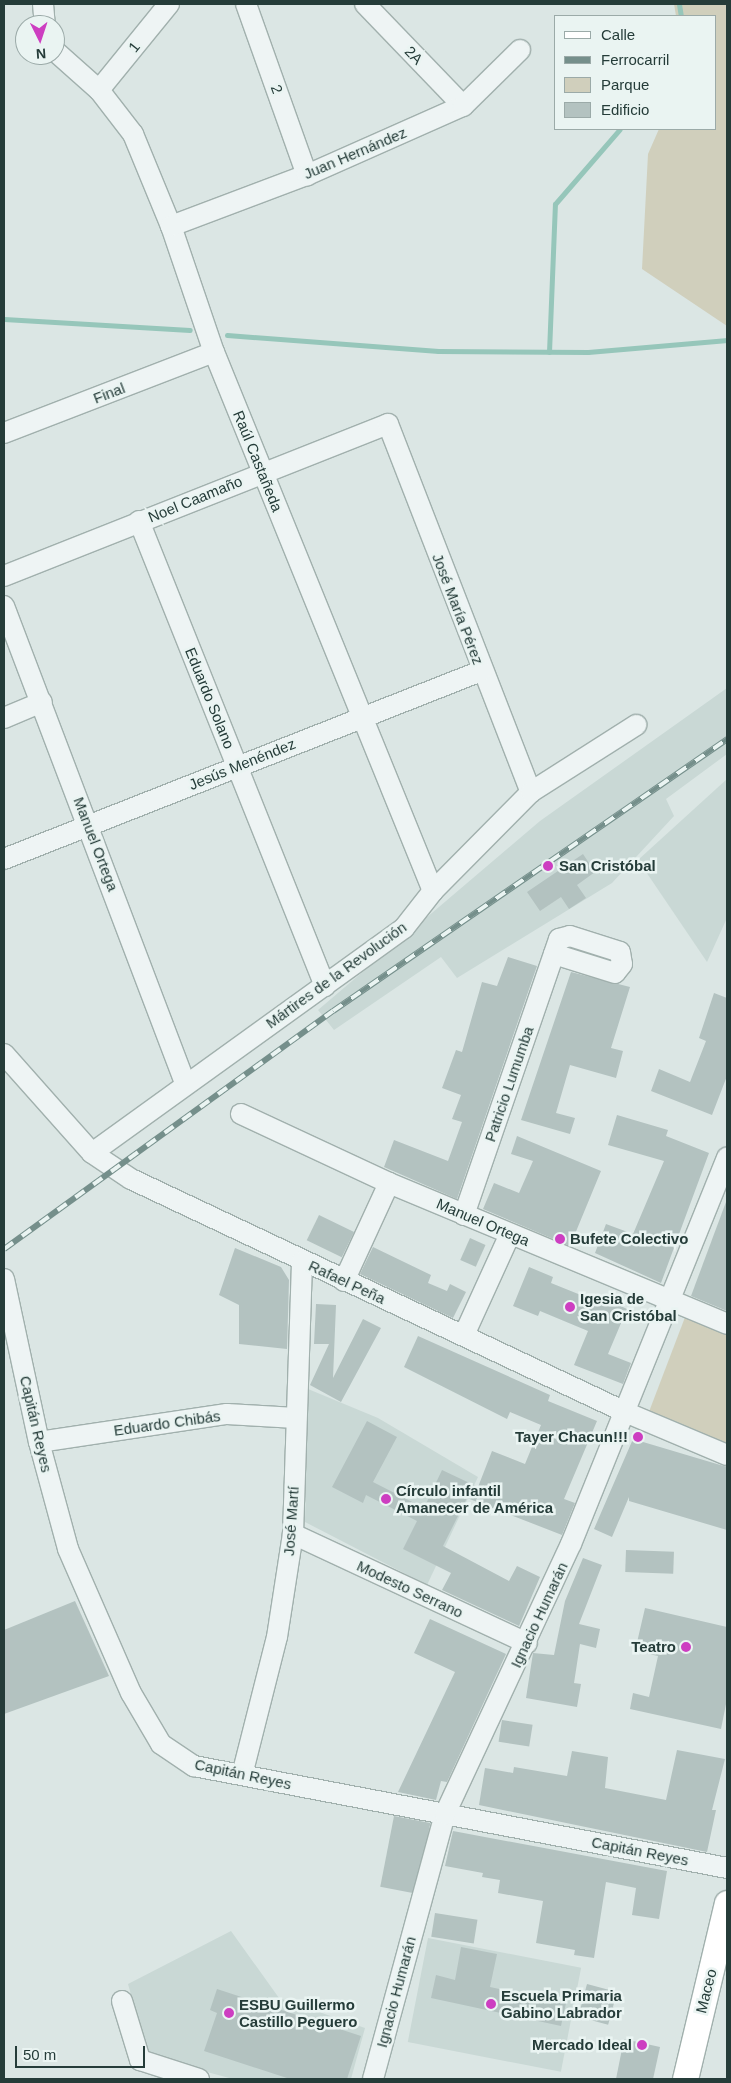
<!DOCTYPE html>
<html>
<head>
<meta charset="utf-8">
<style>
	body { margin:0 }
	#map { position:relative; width:731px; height:2083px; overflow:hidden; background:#dbe6e4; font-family:Helvetica,sans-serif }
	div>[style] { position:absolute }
	.built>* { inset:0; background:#c9d8d5; transform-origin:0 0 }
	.green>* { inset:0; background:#d0cfbc }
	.stream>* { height:5px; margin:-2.5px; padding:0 2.5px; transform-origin:2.5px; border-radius:2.5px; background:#96c6ba }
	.building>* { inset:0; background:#b3c2c0; transform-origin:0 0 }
	.roads { filter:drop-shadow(1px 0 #a1b0ad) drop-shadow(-1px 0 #a1b0ad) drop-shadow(0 1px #a1b0ad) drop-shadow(0 -1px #a1b0ad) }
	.minor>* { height:20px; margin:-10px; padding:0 10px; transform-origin:10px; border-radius:10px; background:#eef4f4 }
	.major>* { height:25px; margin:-12.5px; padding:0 12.5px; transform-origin:12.5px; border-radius:12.5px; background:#fff }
	.rail>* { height:5.5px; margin-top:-2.75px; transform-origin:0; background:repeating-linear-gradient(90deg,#eaf4f2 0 11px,#758f8b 0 22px); box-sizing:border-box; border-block:1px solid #758f8b }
	.dots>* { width:14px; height:14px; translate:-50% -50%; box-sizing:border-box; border:2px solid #eaf4f2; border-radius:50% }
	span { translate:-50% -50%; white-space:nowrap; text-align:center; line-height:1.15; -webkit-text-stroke:5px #eaf4f2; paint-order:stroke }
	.street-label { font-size:15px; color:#253c39 }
	.poi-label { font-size:15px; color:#253c39; font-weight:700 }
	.left { translate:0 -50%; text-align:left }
	.right { translate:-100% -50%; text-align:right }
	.frame { position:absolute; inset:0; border:5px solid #253c39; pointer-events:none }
	.legend { position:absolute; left:554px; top:15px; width:162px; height:115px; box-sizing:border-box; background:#eaf4f2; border:1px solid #9baaa8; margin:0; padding:6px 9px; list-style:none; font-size:15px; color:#253c39 }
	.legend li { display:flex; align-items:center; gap:10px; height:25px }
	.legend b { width:25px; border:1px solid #9baaa8 }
	.north { position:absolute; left:15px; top:15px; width:50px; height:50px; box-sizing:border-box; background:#eaf4f2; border:1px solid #9baaa8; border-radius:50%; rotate:176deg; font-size:14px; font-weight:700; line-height:20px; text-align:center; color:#253c39 }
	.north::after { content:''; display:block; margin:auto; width:18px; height:22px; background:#cd3ec1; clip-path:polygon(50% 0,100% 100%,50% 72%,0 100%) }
	.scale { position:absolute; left:15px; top:2046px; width:130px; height:22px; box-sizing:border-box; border:2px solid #253c39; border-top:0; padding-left:6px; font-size:15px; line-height:18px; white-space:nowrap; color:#253c39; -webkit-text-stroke:4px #eaf4f2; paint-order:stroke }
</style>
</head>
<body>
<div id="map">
	<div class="built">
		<div style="clip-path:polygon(727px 688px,727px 754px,666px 799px,674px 816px,612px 883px,457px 978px,441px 957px,334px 1030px,318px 1010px,540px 821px)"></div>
		<div style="clip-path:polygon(727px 779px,727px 918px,707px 962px,638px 860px)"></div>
		<div style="clip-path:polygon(308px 1389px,378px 1418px,478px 1477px,427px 1585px,305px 1522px)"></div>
		<div style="clip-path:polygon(231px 1931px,279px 1998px,365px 2028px,351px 2079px,233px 2079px,148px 2056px,128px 1984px)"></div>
		<div style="left:428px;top:1938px;width:156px;height:106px;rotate:11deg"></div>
	</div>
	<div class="green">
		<div style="clip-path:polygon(674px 4px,727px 4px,727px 326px,642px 269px,648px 154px,659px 129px,715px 129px,715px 16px,676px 16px)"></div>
		<div style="clip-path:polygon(687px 1312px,727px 1328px,727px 1450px,647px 1417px)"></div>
	</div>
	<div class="stream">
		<div style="left:679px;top:4px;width:12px;rotate:81deg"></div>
		<div style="left:4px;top:319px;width:186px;rotate:3.4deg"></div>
		<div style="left:227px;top:335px;width:212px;rotate:4.3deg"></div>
		<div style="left:438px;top:351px;width:150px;rotate:0.4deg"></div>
		<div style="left:588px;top:352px;width:140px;rotate:-4.9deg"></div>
		<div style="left:549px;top:352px;width:148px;rotate:-87.7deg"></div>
		<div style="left:555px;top:204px;width:99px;rotate:-49.1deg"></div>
	</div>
	<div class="building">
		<div style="clip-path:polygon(583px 854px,595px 872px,577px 885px,586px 898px,569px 909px,561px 897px,540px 911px,527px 892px)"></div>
		<div style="clip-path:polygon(508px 957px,537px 966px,457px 1199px,384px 1167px,394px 1140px,448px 1161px,462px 1122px,452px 1119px,461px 1095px,442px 1088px,456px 1050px,462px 1052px,482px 982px,497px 986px)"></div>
		<div style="clip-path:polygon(571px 972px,630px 987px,611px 1048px,623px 1051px,616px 1078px,570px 1065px,556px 1113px,575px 1118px,570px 1134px,521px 1120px)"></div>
		<div style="clip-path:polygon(714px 993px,727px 998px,727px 1076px,712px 1115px,651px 1091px,659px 1069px,690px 1082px,706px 1041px,699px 1038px)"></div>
		<div style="clip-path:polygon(617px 1115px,668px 1130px,666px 1136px,709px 1153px,661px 1283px,595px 1253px,606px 1224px,633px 1234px,664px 1161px,608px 1145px)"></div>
		<div style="clip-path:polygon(517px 1136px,601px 1171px,570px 1246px,483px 1209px,494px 1183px,519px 1193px,533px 1161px,511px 1154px)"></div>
		<div style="clip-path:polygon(726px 1202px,727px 1202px,727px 1311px,691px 1296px)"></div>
		<div style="left:319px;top:1215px;width:39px;height:28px;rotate:26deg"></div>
		<div style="left:470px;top:1238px;width:17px;height:24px;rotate:24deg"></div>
		<div style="clip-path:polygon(373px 1247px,431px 1275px,428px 1283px,447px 1291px,450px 1284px,466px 1292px,453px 1318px,360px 1274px)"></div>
		<div style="clip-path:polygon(235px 1248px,281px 1267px,289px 1280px,287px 1349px,239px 1344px,239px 1305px,219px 1295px)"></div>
		<div style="clip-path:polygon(529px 1267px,553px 1277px,551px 1283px,608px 1306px,610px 1301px,627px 1309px,608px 1354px,631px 1363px,623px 1384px,574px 1365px,588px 1331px,540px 1311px,538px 1316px,513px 1306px)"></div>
		<div style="clip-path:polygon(316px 1304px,336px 1305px,333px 1378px,363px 1319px,381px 1328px,341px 1402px,310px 1385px,329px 1344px,314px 1344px)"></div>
		<div style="clip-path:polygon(418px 1336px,550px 1395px,548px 1401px,597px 1421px,564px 1499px,575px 1503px,562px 1535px,467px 1498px,443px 1546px,509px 1581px,517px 1566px,540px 1577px,519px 1626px,442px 1590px,451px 1573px,403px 1549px,417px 1521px,366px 1495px,363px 1503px,332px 1487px,367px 1421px,397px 1437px,373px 1482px,424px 1508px,442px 1470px,478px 1487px,492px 1451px,525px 1464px,541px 1425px,510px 1412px,507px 1419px,404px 1367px)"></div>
		<div style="clip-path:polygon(633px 1439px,727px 1467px,727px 1530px,629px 1501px,629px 1497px,612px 1537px,594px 1529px)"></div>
		<div style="left:626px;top:1550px;width:48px;height:22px;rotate:2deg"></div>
		<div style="clip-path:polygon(583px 1558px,602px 1565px,579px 1624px,600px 1629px,596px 1648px,580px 1644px,574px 1683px,581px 1684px,577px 1707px,526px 1698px,533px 1653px,554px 1655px,565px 1601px)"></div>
		<div style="clip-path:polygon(75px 1601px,109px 1676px,4px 1714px,4px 1630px)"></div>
		<div style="clip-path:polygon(645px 1608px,727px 1627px,727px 1699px,721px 1729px,630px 1709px,633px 1693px,649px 1697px,658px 1656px,635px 1651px)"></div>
		<div style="clip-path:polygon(430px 1619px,506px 1654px,447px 1782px,441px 1781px,436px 1800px,398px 1792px,455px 1672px,414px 1653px)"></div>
		<div style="left:502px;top:1720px;width:31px;height:22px;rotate:9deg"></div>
		<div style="clip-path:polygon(677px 1750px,725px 1759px,712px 1810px,716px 1810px,707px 1852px,479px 1805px,485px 1768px,513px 1773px,514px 1767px,567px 1776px,572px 1751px,608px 1757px,605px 1788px,666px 1800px)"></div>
		<div style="left:394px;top:1816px;width:37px;height:72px;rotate:11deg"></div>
		<div style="clip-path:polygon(453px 1831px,667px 1871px,659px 1919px,632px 1915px,636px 1888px,606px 1882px,594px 1958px,574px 1955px,575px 1950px,536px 1943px,543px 1901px,498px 1893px,500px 1880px,482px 1877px,483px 1873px,445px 1866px)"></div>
		<div style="left:435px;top:1913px;width:43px;height:24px;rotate:9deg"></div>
		<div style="clip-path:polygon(461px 1947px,497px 1954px,490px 1987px,566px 2003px,561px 2026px,431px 1998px,436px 1975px,455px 1980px)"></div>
		<div style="left:587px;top:1984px;width:31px;height:34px;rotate:15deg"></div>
		<div style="clip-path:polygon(217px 1989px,361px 2036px,347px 2079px,290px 2079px,204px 2051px,217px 2013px,210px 2010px)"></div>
		<div style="clip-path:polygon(624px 2039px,660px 2047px,653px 2079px,616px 2079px)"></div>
	</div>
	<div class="roads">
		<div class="minor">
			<div style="left:43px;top:4px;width:21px;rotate:85deg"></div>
			<div style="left:246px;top:4px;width:182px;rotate:70.4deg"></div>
			<div style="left:365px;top:4px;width:141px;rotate:46.1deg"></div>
			<div style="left:55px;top:51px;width:59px;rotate:41.6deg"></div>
			<div style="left:99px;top:90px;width:56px;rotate:52.3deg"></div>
			<div style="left:133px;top:134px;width:100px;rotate:67.6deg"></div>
			<div style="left:171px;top:226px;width:133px;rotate:71.2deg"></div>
			<div style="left:214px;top:352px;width:582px;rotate:67.89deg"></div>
			<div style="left:99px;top:90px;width:111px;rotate:-50.9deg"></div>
			<div style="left:171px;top:226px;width:145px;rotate:-20.6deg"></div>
			<div style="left:307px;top:175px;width:171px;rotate:-23.9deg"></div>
			<div style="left:463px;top:106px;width:80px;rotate:-44.5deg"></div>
			<div style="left:4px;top:433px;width:225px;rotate:-21.1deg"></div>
			<div style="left:139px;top:521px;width:501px;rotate:68.2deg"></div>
			<div style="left:4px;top:576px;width:413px;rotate:-21.6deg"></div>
			<div style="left:388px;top:424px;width:395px;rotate:68.8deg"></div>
			<div style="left:4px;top:606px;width:510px;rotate:69.22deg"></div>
			<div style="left:4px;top:718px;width:41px;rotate:-22.8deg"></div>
			<div style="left:4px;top:859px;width:513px;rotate:-21.51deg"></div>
			<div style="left:4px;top:1054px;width:132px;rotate:48.4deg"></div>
			<div style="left:92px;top:1153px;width:47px;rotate:33.7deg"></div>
			<div style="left:131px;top:1179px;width:546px;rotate:25.25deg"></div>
			<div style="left:625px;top:1412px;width:111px;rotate:22.9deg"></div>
			<div style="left:241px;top:1114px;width:163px;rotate:25deg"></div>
			<div style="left:389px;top:1183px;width:366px;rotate:22.6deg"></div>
			<div style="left:92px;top:1153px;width:385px;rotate:-35.8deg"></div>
			<div style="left:404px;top:928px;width:47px;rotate:-51.9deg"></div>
			<div style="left:433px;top:891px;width:139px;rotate:-45.3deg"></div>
			<div style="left:531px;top:792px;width:125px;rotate:-32.5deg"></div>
			<div style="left:464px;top:1215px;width:292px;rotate:-71deg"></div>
			<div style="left:559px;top:939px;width:11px;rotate:-15deg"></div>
			<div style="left:570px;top:936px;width:52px;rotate:17.7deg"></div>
			<div style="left:620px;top:952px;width:12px;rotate:81deg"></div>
			<div style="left:622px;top:964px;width:11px;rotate:128deg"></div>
			<div style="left:615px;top:973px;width:64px;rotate:-162.7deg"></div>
			<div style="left:4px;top:1279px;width:167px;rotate:77.9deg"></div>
			<div style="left:39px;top:1442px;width:111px;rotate:74.8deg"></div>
			<div style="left:68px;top:1549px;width:157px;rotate:66.4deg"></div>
			<div style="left:131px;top:1693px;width:59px;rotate:59.5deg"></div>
			<div style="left:161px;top:1744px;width:40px;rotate:34deg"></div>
			<div style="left:194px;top:1766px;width:543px;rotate:10.83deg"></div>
			<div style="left:344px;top:1281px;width:108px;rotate:-65.3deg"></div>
			<div style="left:464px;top:1335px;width:111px;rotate:-65.5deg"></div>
			<div style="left:39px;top:1442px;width:190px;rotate:-8.5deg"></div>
			<div style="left:227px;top:1414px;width:69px;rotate:3.3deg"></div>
			<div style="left:293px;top:1534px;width:258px;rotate:25deg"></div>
			<div style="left:242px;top:1775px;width:142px;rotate:-75.8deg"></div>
			<div style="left:277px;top:1637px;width:104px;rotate:-81.2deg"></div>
			<div style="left:293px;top:1534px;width:273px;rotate:-88.1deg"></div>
			<div style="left:122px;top:2001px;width:62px;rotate:73deg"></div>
			<div style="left:140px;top:2060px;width:62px;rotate:17.9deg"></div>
			<div style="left:373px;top:2079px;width:275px;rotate:-74.8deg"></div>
			<div style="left:445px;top:1814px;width:298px;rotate:-65deg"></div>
			<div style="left:571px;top:1544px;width:417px;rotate:-68deg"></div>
		</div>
		<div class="major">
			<div style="left:685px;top:2079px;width:181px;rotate:-76.6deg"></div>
		</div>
	</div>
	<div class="rail">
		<div style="left:4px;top:1249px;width:406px;rotate:-35.9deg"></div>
		<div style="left:333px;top:1011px;width:479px;rotate:-34.6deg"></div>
	</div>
	<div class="dots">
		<div style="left:548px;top:866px;background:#cd3ec1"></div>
		<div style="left:560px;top:1239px;background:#cd3ec1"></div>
		<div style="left:570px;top:1307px;background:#cd3ec1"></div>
		<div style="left:638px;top:1437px;background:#cd3ec1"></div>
		<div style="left:386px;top:1499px;background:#cd3ec1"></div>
		<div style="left:686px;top:1647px;background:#cd3ec1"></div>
		<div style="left:491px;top:2004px;background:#cd3ec1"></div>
		<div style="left:229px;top:2013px;background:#cd3ec1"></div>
		<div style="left:642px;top:2045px;background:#cd3ec1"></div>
	</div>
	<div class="street-label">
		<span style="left:134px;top:47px;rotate:-51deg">1</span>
		<span style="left:414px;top:55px;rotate:46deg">2A</span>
		<span style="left:277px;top:89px;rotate:70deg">2</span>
		<span style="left:355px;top:153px;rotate:-23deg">Juan Hernández</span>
		<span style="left:109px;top:393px;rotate:-21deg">Final</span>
		<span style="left:258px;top:461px;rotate:68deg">Raúl Castañeda</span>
		<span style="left:195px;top:499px;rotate:-22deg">Noel Caamaño</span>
		<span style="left:458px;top:609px;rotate:69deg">José María Pérez</span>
		<span style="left:210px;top:698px;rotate:68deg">Eduardo Solano</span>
		<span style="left:242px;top:764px;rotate:-22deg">Jesús Menéndez</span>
		<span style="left:96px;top:844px;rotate:69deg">Manuel Ortega</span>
		<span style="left:336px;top:975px;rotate:-36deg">Mártires de la Revolución</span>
		<span style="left:509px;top:1084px;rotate:-71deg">Patricio Lumumba</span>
		<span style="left:483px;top:1222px;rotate:23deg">Manuel Ortega</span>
		<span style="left:347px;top:1282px;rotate:25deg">Rafael Peña</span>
		<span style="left:167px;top:1423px;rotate:-8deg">Eduardo Chibás</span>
		<span style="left:36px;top:1424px;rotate:77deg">Capitán Reyes</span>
		<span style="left:291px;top:1521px;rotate:-86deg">José Martí</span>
		<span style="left:410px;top:1589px;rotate:25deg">Modesto Serrano</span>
		<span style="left:539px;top:1615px;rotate:-65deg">Ignacio Humarán</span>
		<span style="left:243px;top:1774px;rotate:12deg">Capitán Reyes</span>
		<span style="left:640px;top:1851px;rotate:11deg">Capitán Reyes</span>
		<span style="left:706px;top:1991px;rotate:-76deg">Maceo</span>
		<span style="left:396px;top:1992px;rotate:-75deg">Ignacio Humarán</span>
	</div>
	<div class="poi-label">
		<span class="left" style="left:559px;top:866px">San Cristóbal</span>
		<span class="left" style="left:570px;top:1239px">Bufete Colectivo</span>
		<span class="left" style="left:580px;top:1307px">Igesia de<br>San Cristóbal</span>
		<span class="right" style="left:628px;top:1437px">Tayer Chacun!!!</span>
		<span class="left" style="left:396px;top:1499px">Círculo infantil<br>Amanecer de América</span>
		<span class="right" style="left:676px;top:1647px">Teatro</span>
		<span class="left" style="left:501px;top:2004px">Escuela Primaria<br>Gabino Labrador</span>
		<span class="left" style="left:239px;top:2013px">ESBU Guillermo<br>Castillo Peguero</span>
		<span class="right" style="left:632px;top:2045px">Mercado Ideal</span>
	</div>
	<div class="frame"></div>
	<ul class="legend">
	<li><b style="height:6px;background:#fff"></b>Calle</li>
	<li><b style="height:6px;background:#758f8b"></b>Ferrocarril</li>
	<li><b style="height:14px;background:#d0cfbc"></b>Parque</li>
	<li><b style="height:14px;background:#b3c2c0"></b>Edificio</li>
	</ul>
	<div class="north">N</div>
	<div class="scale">50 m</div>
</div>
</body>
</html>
